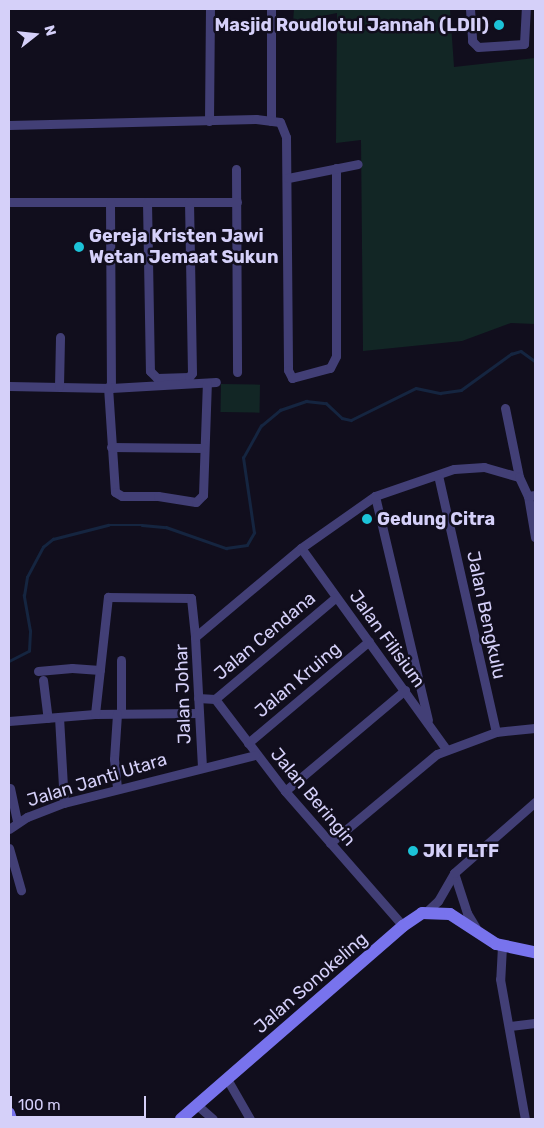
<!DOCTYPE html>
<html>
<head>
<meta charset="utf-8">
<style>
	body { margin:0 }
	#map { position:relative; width:544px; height:1128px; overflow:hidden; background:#110e1d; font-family:Rubik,sans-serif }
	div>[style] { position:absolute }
	.green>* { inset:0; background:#122625; transform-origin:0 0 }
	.stream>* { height:2.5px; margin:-1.25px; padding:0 1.25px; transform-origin:1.25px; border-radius:1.25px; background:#152540 }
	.street>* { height:9px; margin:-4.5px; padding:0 4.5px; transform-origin:4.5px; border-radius:4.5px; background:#423f76 }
	.secondary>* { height:12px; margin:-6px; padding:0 6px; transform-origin:6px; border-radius:6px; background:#7873ed }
	.dots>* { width:14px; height:14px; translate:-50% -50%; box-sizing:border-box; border:2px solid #110e1d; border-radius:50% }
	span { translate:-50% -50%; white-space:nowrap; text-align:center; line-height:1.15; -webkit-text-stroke:5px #110e1d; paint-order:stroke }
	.poi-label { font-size:18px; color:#d5d0f9; font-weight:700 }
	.right { translate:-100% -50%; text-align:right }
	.left { translate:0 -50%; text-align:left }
	.street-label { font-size:18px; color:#d5d0f9 }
	.frame { position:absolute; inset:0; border:10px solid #d5d0f9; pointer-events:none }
	.north { position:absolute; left:10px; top:10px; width:50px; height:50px; -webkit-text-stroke:4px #110e1d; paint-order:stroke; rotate:74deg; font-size:14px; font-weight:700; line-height:20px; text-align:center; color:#d5d0f9 }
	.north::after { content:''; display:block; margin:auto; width:18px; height:22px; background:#d5d0f9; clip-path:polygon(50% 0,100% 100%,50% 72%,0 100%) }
	.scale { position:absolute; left:10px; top:1096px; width:136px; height:22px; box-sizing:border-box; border:2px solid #d5d0f9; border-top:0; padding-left:6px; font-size:15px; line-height:18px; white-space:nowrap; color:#d5d0f9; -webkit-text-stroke:4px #110e1d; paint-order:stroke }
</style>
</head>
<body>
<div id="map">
	<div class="green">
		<div style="clip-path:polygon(294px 9px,450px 9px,454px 67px,535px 58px,535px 324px,511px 323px,462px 341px,363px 351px,361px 140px,336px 143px,337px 13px,293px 22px)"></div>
		<div style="left:221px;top:384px;width:39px;height:28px;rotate:1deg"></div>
	</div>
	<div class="stream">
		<div style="left:9px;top:661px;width:22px;rotate:-27deg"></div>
		<div style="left:29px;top:651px;width:20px;rotate:-87deg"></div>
		<div style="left:30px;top:631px;width:36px;rotate:-100deg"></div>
		<div style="left:24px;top:596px;width:19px;rotate:-81deg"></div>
		<div style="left:27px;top:577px;width:34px;rotate:-62deg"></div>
		<div style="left:43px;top:547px;width:13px;rotate:-39deg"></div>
		<div style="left:53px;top:539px;width:57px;rotate:-14.3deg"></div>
		<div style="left:108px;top:525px;width:34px"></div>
		<div style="left:142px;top:525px;width:24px;rotate:5deg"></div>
		<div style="left:166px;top:527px;width:64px;rotate:19.3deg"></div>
		<div style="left:226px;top:548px;width:21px;rotate:-8deg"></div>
		<div style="left:247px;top:545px;width:14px;rotate:-60deg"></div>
		<div style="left:254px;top:533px;width:76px;rotate:-98.3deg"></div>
		<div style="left:243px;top:458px;width:37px;rotate:-61deg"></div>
		<div style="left:261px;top:426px;width:25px;rotate:-40deg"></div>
		<div style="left:280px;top:410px;width:28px;rotate:-19deg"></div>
		<div style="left:306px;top:401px;width:20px;rotate:6deg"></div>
		<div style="left:326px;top:403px;width:22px;rotate:43deg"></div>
		<div style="left:342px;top:418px;width:9px;rotate:13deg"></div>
		<div style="left:351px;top:420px;width:72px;rotate:-26.2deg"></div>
		<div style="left:416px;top:388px;width:25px;rotate:12deg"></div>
		<div style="left:440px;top:393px;width:21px;rotate:-8deg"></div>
		<div style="left:461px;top:390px;width:62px;rotate:-35.8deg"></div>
		<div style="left:511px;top:354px;width:10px;rotate:-17deg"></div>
		<div style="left:521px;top:351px;width:17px;rotate:36deg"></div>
	</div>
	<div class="street">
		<div style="left:470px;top:9px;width:32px;rotate:86deg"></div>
		<div style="left:472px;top:41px;width:8px;rotate:45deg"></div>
		<div style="left:478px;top:47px;width:46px;rotate:-3.7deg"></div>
		<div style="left:524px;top:44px;width:35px;rotate:-87deg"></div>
		<div style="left:209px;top:121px;width:112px;rotate:-89.5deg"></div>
		<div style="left:271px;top:121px;width:112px;rotate:-90deg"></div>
		<div style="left:9px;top:125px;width:247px;rotate:-1.4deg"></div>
		<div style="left:256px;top:119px;width:24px;rotate:7deg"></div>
		<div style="left:280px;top:122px;width:16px;rotate:68deg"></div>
		<div style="left:286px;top:137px;width:233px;rotate:89.5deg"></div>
		<div style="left:288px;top:370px;width:9px;rotate:63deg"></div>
		<div style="left:292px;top:378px;width:39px;rotate:-15deg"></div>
		<div style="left:330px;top:368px;width:13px;rotate:-63deg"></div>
		<div style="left:336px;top:356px;width:188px;rotate:-90deg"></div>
		<div style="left:236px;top:169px;width:203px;rotate:89.7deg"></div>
		<div style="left:288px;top:178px;width:71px;rotate:-11.3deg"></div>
		<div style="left:9px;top:202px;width:228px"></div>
		<div style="left:110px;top:202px;width:186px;rotate:89.7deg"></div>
		<div style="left:147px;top:202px;width:169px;rotate:89deg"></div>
		<div style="left:150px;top:371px;width:10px;rotate:45deg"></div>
		<div style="left:157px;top:378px;width:32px;rotate:-2deg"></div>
		<div style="left:189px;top:377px;width:5px;rotate:-53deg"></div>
		<div style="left:192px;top:373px;width:171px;rotate:-91deg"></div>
		<div style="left:9px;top:386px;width:102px;rotate:1.1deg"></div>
		<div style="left:111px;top:388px;width:105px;rotate:-3.3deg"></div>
		<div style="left:59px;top:386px;width:49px;rotate:-88.8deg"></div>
		<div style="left:108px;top:387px;width:105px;rotate:86.2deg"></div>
		<div style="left:115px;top:492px;width:8px;rotate:30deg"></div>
		<div style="left:122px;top:496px;width:36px"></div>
		<div style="left:158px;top:496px;width:38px;rotate:9deg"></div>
		<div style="left:196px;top:502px;width:10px;rotate:-45deg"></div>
		<div style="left:203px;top:495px;width:112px;rotate:-88deg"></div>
		<div style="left:505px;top:408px;width:70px;rotate:78.5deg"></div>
		<div style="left:111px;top:447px;width:93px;rotate:0.6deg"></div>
		<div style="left:438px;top:475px;width:263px;rotate:77.3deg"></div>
		<div style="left:375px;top:496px;width:230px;rotate:76.7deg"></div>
		<div style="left:528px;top:496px;width:42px;rotate:80.3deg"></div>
		<div style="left:301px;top:548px;width:248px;rotate:54.2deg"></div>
		<div style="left:121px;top:660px;width:53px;rotate:90deg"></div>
		<div style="left:38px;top:671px;width:34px;rotate:-5deg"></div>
		<div style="left:72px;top:668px;width:28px;rotate:4deg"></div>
		<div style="left:43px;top:680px;width:38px;rotate:83deg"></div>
		<div style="left:198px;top:698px;width:17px;rotate:3deg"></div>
		<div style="left:215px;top:699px;width:116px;rotate:52.7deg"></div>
		<div style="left:285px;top:791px;width:179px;rotate:48.8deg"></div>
		<div style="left:215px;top:699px;width:158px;rotate:-40.1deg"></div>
		<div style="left:95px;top:714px;width:104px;rotate:-0.6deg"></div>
		<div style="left:117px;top:714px;width:45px;rotate:93.8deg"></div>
		<div style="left:114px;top:759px;width:30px;rotate:84deg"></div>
		<div style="left:59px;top:717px;width:86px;rotate:86.7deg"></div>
		<div style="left:9px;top:721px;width:86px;rotate:-4.7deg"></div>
		<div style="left:95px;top:714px;width:118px;rotate:-83.7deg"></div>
		<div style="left:108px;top:597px;width:83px;rotate:0.7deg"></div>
		<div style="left:191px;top:598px;width:39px;rotate:84deg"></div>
		<div style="left:248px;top:743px;width:158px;rotate:-40.1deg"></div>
		<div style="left:202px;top:767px;width:130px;rotate:-93.1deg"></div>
		<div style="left:195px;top:637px;width:138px;rotate:-40deg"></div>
		<div style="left:301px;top:548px;width:90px;rotate:-35.1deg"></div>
		<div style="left:375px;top:496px;width:83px;rotate:-18.9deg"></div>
		<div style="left:454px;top:469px;width:30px;rotate:-4deg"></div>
		<div style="left:484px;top:467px;width:36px;rotate:16deg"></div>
		<div style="left:519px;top:477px;width:21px;rotate:65deg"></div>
		<div style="left:528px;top:496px;width:7px;rotate:-8deg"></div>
		<div style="left:10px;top:788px;width:35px;rotate:78deg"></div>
		<div style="left:285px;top:791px;width:157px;rotate:-40.1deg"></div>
		<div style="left:9px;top:829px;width:22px;rotate:-34deg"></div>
		<div style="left:27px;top:817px;width:40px;rotate:-21deg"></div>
		<div style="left:64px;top:803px;width:197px;rotate:-14.1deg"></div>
		<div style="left:330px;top:843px;width:139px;rotate:-39.8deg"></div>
		<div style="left:437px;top:754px;width:63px;rotate:-20.4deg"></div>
		<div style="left:496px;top:732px;width:39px;rotate:-6deg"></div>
		<div style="left:9px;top:848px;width:44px;rotate:74.1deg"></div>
		<div style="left:454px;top:873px;width:42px;rotate:72deg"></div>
		<div style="left:467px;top:913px;width:17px;rotate:59deg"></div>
		<div style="left:426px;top:912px;width:16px;rotate:-43deg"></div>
		<div style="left:438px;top:901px;width:32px;rotate:-60deg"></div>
		<div style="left:454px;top:873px;width:108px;rotate:-41.2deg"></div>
		<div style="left:502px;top:946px;width:33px;rotate:93deg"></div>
		<div style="left:500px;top:979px;width:142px;rotate:79.9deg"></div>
		<div style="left:510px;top:1026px;width:25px;rotate:-7deg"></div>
		<div style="left:227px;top:1079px;width:46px;rotate:60.1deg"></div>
		<div style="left:197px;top:1105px;width:21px;rotate:41deg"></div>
	</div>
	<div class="secondary">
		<div style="left:9px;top:1113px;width:6px;rotate:72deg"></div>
		<div style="left:181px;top:1119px;width:294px;rotate:-41deg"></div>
		<div style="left:403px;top:926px;width:23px;rotate:-34deg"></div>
		<div style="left:422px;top:913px;width:28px;rotate:2deg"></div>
		<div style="left:450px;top:914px;width:55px;rotate:33.1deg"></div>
		<div style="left:496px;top:944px;width:40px;rotate:12deg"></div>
	</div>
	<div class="dots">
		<div style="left:499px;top:25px;background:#1cc3d8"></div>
		<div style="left:79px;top:247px;background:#1cc3d8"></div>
		<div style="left:367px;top:519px;background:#1cc3d8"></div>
		<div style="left:413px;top:851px;background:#1cc3d8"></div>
	</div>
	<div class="poi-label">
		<span class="right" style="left:489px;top:25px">Masjid Roudlotul Jannah (LDII)</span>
		<span class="left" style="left:89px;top:247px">Gereja Kristen Jawi<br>Wetan Jemaat Sukun</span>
		<span class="left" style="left:377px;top:519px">Gedung Citra</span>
		<span class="left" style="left:423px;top:851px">JKI FLTF</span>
	</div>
	<div class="street-label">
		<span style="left:486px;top:615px;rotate:78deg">Jalan Bengkulu</span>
		<span style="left:265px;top:636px;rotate:-40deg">Jalan Cendana</span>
		<span style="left:387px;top:639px;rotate:54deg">Jalan Filisium</span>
		<span style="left:298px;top:680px;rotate:-40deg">Jalan Kruing</span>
		<span style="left:183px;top:694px;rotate:-92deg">Jalan Johar</span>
		<span style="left:97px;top:780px;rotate:-17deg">Jalan Janti Utara</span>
		<span style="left:313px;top:797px;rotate:50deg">Jalan Beringin</span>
		<span style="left:311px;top:983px;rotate:-41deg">Jalan Sonokeling</span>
	</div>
	<div class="frame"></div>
	<div class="north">N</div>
	<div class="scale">100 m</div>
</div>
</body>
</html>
